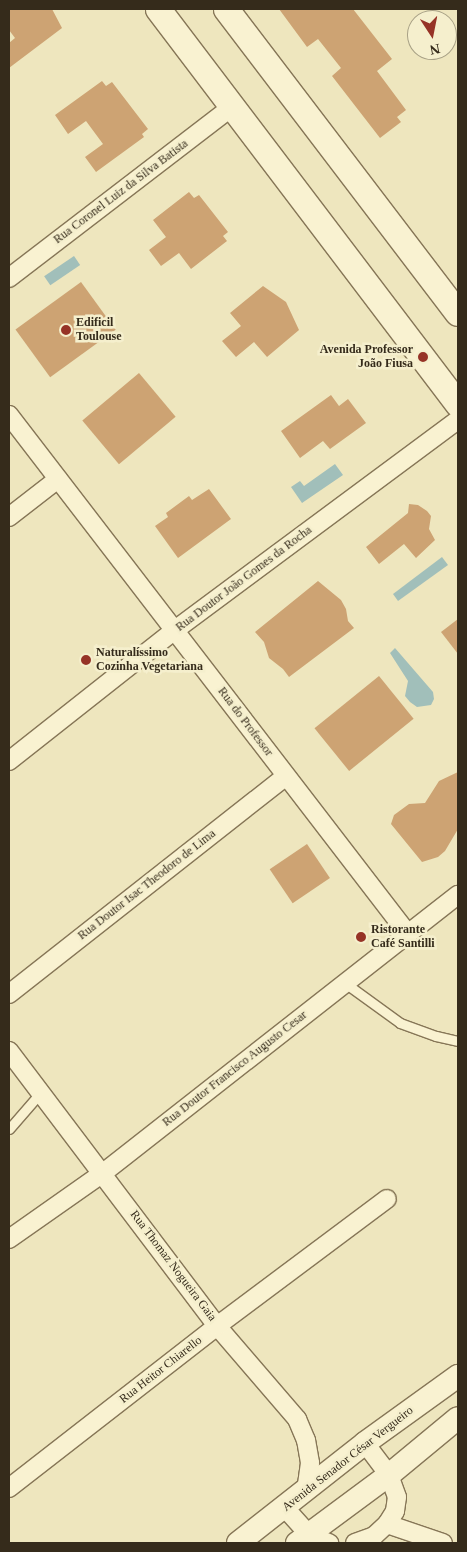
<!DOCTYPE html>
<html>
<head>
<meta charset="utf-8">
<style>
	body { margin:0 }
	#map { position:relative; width:467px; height:1552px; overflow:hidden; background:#eee6be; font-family:Georgia,serif }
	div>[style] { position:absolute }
	.water>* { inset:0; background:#a1bfba; transform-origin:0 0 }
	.building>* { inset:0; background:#cda373; transform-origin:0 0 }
	.roads { filter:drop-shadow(1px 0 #867657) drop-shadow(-1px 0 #867657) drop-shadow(0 1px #867657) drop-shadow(0 -1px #867657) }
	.service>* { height:9px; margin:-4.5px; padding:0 4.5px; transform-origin:4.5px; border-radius:4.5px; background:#f9f2d1 }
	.minor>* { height:18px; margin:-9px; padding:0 9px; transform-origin:9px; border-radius:9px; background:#f9f2d1 }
	.tertiary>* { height:22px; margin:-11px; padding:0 11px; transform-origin:11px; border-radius:11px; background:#f9f2d1 }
	.secondary>* { height:25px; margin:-12.5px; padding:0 12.5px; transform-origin:12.5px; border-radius:12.5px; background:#f9f2d1 }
	.dots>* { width:14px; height:14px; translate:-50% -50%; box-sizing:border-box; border:2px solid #f5efcd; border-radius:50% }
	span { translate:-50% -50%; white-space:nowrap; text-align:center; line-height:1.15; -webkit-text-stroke:5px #f5efcd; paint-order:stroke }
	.street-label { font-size:12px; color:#352b1b }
	.poi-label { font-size:12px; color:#352b1b; font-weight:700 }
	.left { translate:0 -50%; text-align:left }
	.right { translate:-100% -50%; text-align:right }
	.frame { position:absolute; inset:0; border:10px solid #352b1b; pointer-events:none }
	.north { position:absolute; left:407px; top:10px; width:50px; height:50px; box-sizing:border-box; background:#f5efcd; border:1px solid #a8a186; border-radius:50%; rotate:169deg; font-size:14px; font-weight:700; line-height:20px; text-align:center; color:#352b1b }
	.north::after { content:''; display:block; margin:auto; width:18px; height:22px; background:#963326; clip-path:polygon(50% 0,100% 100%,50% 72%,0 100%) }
</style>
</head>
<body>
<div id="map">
	<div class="water">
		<div style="left:74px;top:256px;width:11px;height:36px;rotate:56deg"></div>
		<div style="clip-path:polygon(335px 464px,343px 475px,302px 503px,291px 487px,300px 481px,304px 486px)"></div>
		<div style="clip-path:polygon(442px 557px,448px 565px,398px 601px,393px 594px)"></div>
		<div style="clip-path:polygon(395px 648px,433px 692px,434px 699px,431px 705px,417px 707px,410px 702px,405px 696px,408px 681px,390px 653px)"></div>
	</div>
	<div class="building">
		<div style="clip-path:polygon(9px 9px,52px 9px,62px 28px,9px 68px,9px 43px,15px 38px,9px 30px)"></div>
		<div style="clip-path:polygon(279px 9px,353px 9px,392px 59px,377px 71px,406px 110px,397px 117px,401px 122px,380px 138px,332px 76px,341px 68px,318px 39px,307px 47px)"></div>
		<div style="clip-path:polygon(102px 81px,106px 86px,112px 82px,148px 129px,142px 134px,144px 137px,96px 172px,85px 157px,103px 144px,86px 121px,68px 134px,55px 115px)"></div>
		<div style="clip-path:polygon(189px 192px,194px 198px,199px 195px,228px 232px,223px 236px,227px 241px,191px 269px,179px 253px,161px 266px,149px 250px,166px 237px,153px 220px)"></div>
		<div style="left:81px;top:282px;width:59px;height:81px;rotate:54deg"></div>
		<div style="clip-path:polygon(263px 286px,286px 302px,299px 330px,267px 357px,254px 342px,236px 357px,222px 341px,241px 326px,230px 313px)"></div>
		<div style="left:139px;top:373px;width:57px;height:74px;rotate:50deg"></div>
		<div style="clip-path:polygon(331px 395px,339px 406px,348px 399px,366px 423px,330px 449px,323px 441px,300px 458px,281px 431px)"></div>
		<div style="clip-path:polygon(209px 489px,231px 519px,178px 558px,155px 526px,168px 517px,166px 513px,189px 496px,192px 500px)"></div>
		<div style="clip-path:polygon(409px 504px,418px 505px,427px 511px,431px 516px,429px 529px,435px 540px,416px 558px,404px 544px,379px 564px,366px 547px,408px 513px)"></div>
		<div style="clip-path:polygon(318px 581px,341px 600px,346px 609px,348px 621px,354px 628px,289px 677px,283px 669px,269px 658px,264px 642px,255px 632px)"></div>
		<div style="clip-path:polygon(458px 619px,458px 654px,441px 632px)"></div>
		<div style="left:379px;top:676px;width:55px;height:83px;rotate:51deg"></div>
		<div style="clip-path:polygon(458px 772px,458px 829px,445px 851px,438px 857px,422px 862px,391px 824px,394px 815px,409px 804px,425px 803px,439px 781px)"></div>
		<div style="left:307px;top:844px;width:41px;height:45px;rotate:56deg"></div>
	</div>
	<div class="roads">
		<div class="service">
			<div style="left:345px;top:983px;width:68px;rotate:36deg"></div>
			<div style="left:400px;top:1023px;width:38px;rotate:20deg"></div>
			<div style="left:436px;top:1036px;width:23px;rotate:13deg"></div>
			<div style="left:9px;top:1129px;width:49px;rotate:-49.1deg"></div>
		</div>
		<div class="minor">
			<div style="left:9px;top:278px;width:281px;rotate:-37.5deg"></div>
			<div style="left:9px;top:415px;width:655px;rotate:52.45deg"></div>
			<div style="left:9px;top:517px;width:62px;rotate:-37.8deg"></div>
			<div style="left:9px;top:761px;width:211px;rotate:-38.3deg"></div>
			<div style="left:175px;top:630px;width:352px;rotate:-36.6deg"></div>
			<div style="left:9px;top:994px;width:352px;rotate:-38.2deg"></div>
			<div style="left:9px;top:1051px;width:345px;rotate:52.9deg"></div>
			<div style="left:217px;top:1326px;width:123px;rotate:49.3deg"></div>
			<div style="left:297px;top:1419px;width:23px;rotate:67deg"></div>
			<div style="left:306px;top:1440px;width:23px;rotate:80deg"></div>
			<div style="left:310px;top:1463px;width:27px;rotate:98deg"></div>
			<div style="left:9px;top:1239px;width:115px;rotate:-35.1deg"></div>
			<div style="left:103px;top:1173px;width:451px;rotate:-38.1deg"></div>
			<div style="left:9px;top:1488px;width:264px;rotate:-37.9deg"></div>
			<div style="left:217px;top:1326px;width:212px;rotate:-36.8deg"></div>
			<div style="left:285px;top:1508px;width:36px;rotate:48deg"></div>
			<div style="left:309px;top:1535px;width:22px;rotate:22deg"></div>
			<div style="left:387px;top:1524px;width:59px;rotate:18.7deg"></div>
			<div style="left:355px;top:1543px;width:20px;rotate:-20deg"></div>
			<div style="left:374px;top:1536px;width:18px;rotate:-43deg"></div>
			<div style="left:387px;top:1524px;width:15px;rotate:-58deg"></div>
			<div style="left:395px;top:1511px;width:14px;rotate:-82deg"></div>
			<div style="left:397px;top:1497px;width:23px;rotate:-110deg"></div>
			<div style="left:389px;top:1475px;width:40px;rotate:-127deg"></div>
		</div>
		<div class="tertiary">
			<div style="left:238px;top:1543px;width:162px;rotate:-38.2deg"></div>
			<div style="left:365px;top:1443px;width:115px;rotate:-35.8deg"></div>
			<div style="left:297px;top:1543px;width:114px;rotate:-36.5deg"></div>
			<div style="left:389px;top:1475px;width:89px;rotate:-39.6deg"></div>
		</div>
		<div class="secondary">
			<div style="left:158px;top:9px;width:496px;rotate:52.8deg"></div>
			<div style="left:226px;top:9px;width:382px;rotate:52.7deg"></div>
		</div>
	</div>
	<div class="dots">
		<div style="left:66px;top:330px;background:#963326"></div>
		<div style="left:423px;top:357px;background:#963326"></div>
		<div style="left:86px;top:660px;background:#963326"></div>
		<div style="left:361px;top:937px;background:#963326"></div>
	</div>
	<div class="street-label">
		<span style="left:121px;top:192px;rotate:-37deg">Rua Coronel Luiz da Silva Batista</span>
		<span style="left:244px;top:579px;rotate:-37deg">Rua Doutor João Gomes da Rocha</span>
		<span style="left:245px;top:722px;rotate:53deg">Rua do Professor</span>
		<span style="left:147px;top:885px;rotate:-38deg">Rua Doutor Isac Theodoro de Lima</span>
		<span style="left:235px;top:1069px;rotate:-38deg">Rua Doutor Francisco Augusto Cesar</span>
		<span style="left:173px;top:1266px;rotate:53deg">Rua Thomaz Nogueira Gaia</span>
		<span style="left:161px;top:1370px;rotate:-38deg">Rua Heitor Chiarello</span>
		<span style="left:348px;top:1459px;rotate:-38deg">Avenida Senador César Vergueiro</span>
	</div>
	<div class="poi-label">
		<span class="left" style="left:76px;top:330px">Edificil<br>Toulouse</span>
		<span class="right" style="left:413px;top:357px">Avenida Professor<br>João Fiusa</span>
		<span class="left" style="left:96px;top:660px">Naturalíssimo<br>Cozinha Vegetariana</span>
		<span class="left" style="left:371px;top:937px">Ristorante<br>Café Santilli</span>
	</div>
	<div class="frame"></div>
	<div class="north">N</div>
</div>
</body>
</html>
